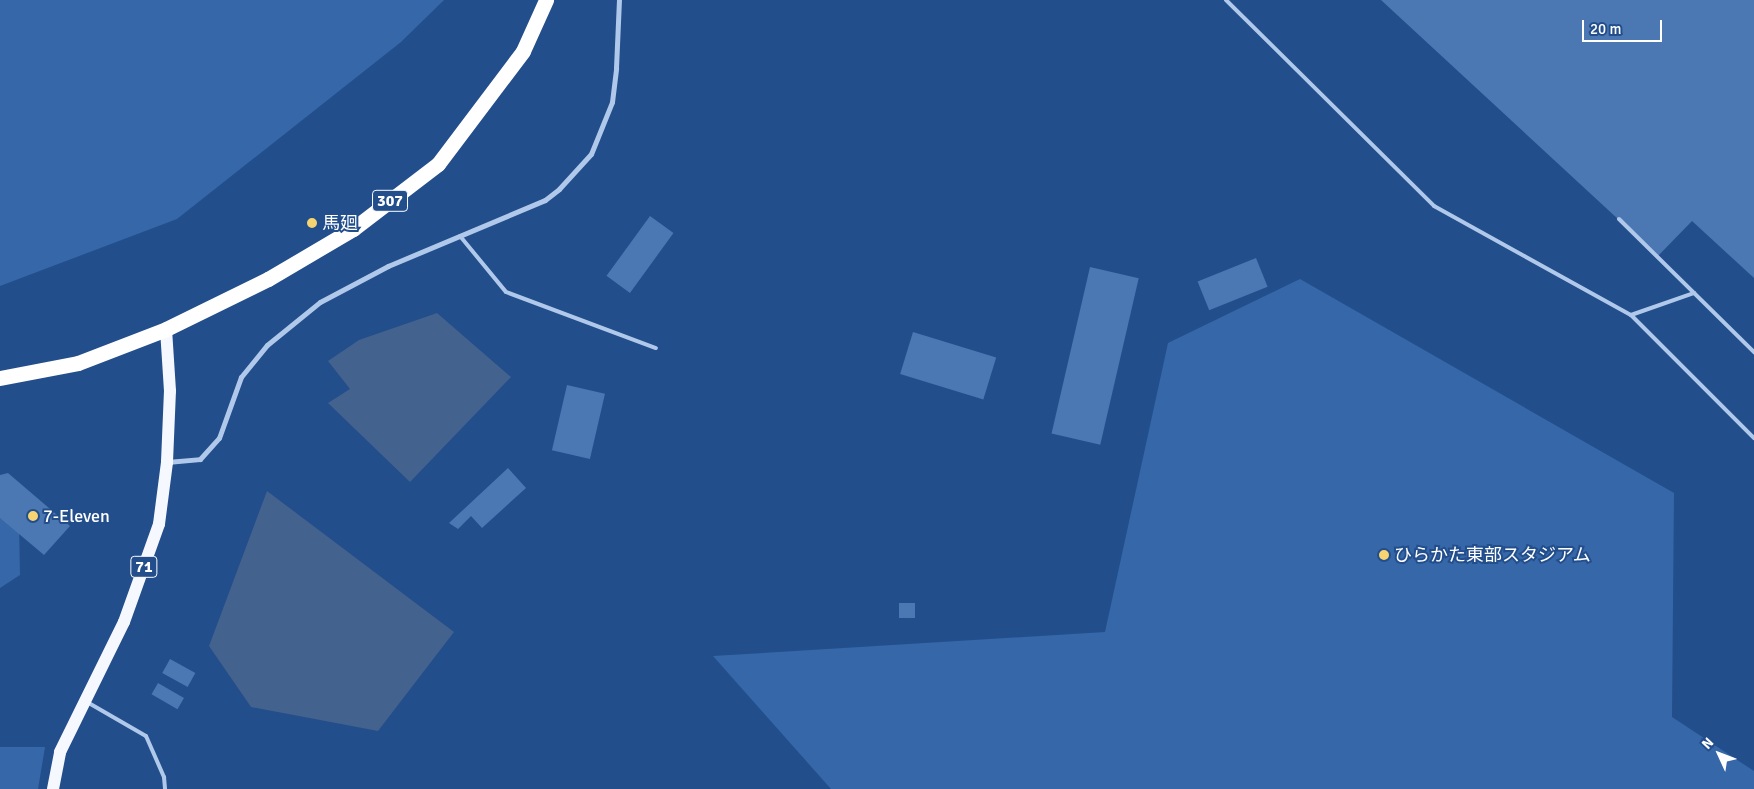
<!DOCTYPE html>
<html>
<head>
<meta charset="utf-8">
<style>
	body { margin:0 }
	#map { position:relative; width:1754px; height:789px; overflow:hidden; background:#224e8c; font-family:Signika,"Noto Sans JP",sans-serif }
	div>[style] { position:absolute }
	.green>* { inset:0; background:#3667a9 }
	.water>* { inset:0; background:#43628e }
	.building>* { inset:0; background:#4b77b3; transform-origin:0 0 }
	.lane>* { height:4px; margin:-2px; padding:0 2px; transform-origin:2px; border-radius:2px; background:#b0c9eb }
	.street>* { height:5px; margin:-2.5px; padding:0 2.5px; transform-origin:2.5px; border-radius:2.5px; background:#b0c9eb }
	.primary>* { height:12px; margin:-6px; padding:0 6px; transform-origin:6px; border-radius:6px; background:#f5f8fe }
	.highway>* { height:15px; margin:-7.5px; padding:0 7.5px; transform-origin:7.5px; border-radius:7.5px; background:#fff }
	.dots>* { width:14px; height:14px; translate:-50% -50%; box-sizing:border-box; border:2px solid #224e8c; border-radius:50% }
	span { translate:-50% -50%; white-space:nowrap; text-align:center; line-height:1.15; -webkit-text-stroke:4px #224e8c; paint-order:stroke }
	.shield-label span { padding:1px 4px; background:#224e8c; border:1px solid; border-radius:4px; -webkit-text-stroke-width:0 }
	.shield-label { font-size:16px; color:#fff; font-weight:700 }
	.poi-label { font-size:18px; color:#fff }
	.left { translate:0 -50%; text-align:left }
	.north { position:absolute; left:1694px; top:729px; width:50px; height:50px; -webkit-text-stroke:4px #224e8c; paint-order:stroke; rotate:313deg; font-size:14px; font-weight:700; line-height:20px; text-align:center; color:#fff }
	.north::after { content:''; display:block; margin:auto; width:18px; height:22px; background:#fff; clip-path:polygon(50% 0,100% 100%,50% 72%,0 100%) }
	.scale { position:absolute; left:1582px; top:20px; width:80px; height:22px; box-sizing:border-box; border:2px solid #fff; border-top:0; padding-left:6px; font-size:15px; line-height:18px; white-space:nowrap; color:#fff; -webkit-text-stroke:4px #224e8c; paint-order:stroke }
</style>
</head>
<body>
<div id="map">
	<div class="green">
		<div style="clip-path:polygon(0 0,444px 0,401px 42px,177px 219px,0 286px)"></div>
		<div style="clip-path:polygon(1300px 279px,1674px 493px,1672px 717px,1754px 771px,1754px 789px,831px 789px,713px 656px,1105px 632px,1168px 343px)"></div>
		<div style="clip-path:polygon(0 516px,19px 524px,20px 575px,0 588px)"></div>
		<div style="clip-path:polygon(0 747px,45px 747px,38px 789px,0 789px)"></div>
	</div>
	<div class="water">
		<div style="clip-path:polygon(437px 313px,511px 377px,410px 482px,328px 403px,350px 389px,328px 361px,359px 340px)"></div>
		<div style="clip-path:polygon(267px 491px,454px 632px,378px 731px,251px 707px,209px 646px)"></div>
	</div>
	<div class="building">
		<div style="clip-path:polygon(1381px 0,1754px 0,1754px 278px,1692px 221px,1658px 256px)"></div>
		<div style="left:650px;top:216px;width:29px;height:74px;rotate:36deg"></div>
		<div style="left:1256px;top:258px;width:31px;height:63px;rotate:68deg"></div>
		<div style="left:1090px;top:267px;width:50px;height:171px;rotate:13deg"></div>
		<div style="left:913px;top:332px;width:87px;height:44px;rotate:17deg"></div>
		<div style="left:567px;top:385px;width:39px;height:67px;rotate:13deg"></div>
		<div style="clip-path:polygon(508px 468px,526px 488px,482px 528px,471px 516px,458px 529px,449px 523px)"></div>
		<div style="clip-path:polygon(8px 473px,70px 526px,44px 555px,0 518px,0 475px)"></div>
		<div style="left:915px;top:603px;width:15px;height:16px;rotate:90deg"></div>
		<div style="left:170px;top:659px;width:29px;height:16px;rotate:29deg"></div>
		<div style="left:158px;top:683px;width:30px;height:13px;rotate:30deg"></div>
	</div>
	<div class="lane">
		<div style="left:1226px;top:0;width:293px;rotate:44.7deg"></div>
		<div style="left:1434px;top:206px;width:225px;rotate:29deg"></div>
		<div style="left:1631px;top:315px;width:174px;rotate:45deg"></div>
		<div style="left:1619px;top:219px;width:190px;rotate:44.6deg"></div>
		<div style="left:460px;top:236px;width:72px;rotate:50.6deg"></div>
		<div style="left:506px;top:292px;width:160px;rotate:20.5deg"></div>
		<div style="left:1631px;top:315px;width:67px;rotate:-19.2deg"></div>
		<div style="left:87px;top:702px;width:68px;rotate:30deg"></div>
		<div style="left:146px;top:736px;width:45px;rotate:66.3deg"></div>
		<div style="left:164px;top:777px;width:12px;rotate:85deg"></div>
	</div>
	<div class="street">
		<div style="left:167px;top:462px;width:33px;rotate:-5deg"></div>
		<div style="left:200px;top:459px;width:28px;rotate:-48deg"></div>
		<div style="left:219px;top:438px;width:65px;rotate:-70.2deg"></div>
		<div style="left:241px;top:377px;width:41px;rotate:-50.9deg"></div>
		<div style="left:267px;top:345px;width:68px;rotate:-39.1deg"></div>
		<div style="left:320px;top:302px;width:77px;rotate:-27.9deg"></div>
		<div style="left:388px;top:266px;width:170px;rotate:-22.8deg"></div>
		<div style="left:545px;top:200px;width:18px;rotate:-38deg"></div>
		<div style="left:559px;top:189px;width:47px;rotate:-47.6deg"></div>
		<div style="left:591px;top:154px;width:56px;rotate:-68deg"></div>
		<div style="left:612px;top:102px;width:34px;rotate:-83deg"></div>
		<div style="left:616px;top:68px;width:68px;rotate:-87.5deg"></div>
	</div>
	<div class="primary">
		<div style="left:53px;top:789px;width:38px;rotate:-79deg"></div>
		<div style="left:60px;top:752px;width:145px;rotate:-63.8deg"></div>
		<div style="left:124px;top:622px;width:104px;rotate:-70.3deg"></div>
		<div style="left:159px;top:524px;width:63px;rotate:-82.6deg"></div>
		<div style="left:167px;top:462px;width:71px;rotate:-87.6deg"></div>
		<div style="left:170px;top:391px;width:62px;rotate:-93.7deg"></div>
	</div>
	<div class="highway">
		<div style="left:0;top:378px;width:79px;rotate:-10.9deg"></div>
		<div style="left:78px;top:363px;width:94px;rotate:-21.1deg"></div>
		<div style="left:166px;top:329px;width:114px;rotate:-26.1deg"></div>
		<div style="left:268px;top:279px;width:99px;rotate:-30.5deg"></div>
		<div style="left:353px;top:229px;width:107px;rotate:-37.4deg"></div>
		<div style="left:438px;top:164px;width:141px;rotate:-53deg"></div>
		<div style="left:523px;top:51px;width:56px;rotate:-65.7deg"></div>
	</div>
	<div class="dots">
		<div style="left:312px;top:223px;background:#f7d472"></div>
		<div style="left:33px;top:516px;background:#f7d472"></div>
		<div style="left:1384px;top:555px;background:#f7d472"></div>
	</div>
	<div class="shield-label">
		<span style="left:390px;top:201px">307</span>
		<span style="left:144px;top:567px">71</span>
	</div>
	<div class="poi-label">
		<span class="left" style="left:322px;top:223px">馬廻</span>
		<span class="left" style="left:43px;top:516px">7-Eleven</span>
		<span class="left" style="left:1394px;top:555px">ひらかた東部スタジアム</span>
	</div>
	<div class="north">N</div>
	<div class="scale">20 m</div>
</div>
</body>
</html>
